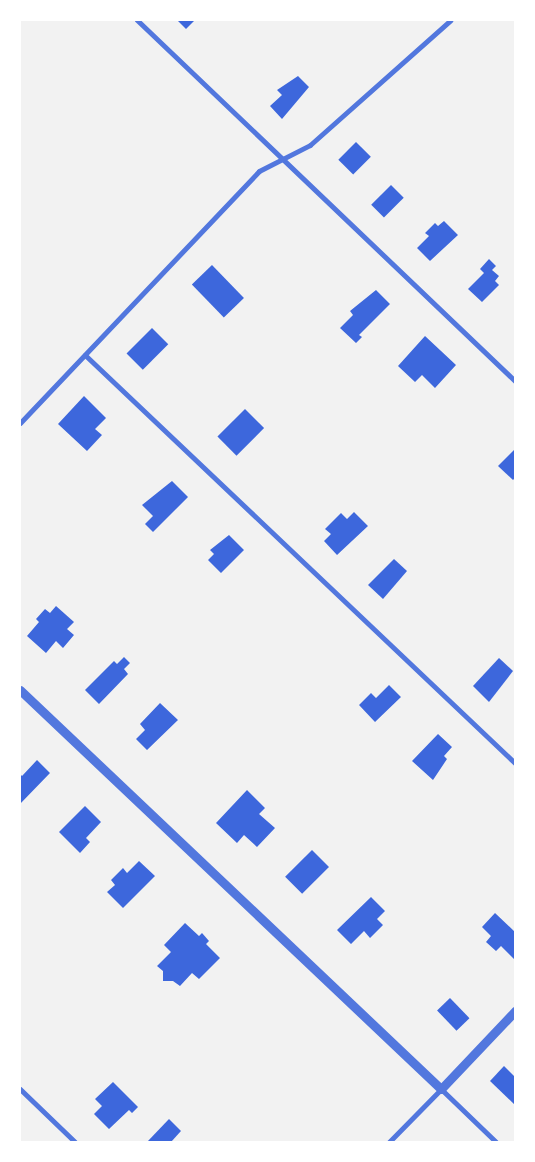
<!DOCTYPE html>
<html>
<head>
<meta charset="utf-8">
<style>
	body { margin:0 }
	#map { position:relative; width:535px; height:1162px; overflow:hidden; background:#f2f2f2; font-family:Rubik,sans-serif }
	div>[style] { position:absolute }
	.building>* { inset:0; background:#3d67dc; transform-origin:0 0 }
	.minor>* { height:5px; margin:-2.5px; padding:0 2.5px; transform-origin:2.5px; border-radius:2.5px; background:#5277de }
	.tertiary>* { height:9px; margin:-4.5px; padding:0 4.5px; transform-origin:4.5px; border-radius:4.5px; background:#5277de }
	span { translate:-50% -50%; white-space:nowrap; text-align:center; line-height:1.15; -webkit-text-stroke:4.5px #fff; paint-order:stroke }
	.frame { position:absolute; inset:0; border:21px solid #fff; pointer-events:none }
</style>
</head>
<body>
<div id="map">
	<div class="building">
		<div style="clip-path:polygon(177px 20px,195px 20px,186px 29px)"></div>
		<div style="clip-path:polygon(298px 76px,309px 87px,282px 119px,270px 106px,282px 95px,277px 90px)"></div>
		<div style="left:356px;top:142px;width:21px;height:25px;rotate:45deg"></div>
		<div style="left:391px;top:185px;width:18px;height:28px;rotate:45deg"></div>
		<div style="clip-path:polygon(444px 221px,458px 235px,430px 261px,417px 248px,429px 236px,425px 233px,435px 223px,438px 226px)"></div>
		<div style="clip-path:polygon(489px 259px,496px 266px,492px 270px,499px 276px,495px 281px,499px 285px,482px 302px,468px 289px,484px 273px,480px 269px)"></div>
		<div style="left:212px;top:265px;width:46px;height:28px;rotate:46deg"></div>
		<div style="clip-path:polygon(376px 290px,390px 304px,359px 335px,362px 337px,356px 343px,340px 328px,353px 315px,350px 311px)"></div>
		<div style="left:152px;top:328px;width:23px;height:36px;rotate:45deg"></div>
		<div style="clip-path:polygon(425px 336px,456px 365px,435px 388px,422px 375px,415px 382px,398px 366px)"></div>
		<div style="clip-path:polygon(84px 396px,106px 418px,95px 429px,102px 435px,87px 451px,58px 424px)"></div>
		<div style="left:245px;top:409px;width:27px;height:39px;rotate:45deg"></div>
		<div style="clip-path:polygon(515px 449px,515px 478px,513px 480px,498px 466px)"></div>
		<div style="clip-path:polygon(172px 481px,188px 497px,153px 532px,145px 524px,153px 516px,142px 505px)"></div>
		<div style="clip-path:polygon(354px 512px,368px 526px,337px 555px,324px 541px,331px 534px,325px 529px,341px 513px,347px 519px)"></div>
		<div style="clip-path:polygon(229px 535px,244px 550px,221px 573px,208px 560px,214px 554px,210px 550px)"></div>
		<div style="clip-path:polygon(394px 559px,407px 571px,383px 599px,368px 585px)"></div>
		<div style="clip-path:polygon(56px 606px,74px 622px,67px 629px,74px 635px,63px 648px,56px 641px,46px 653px,27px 636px,39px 622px,36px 619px,45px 609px,50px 613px)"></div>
		<div style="clip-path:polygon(124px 657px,130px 663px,124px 669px,128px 674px,99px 704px,85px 690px,114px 661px,117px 664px)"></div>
		<div style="clip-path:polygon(499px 658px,513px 671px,489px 702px,473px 686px)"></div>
		<div style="clip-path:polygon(389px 685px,401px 697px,375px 722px,359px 705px,371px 693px,376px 698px)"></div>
		<div style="clip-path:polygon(160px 703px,178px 720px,147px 750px,136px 739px,145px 730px,140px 724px)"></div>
		<div style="clip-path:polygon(438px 734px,452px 747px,444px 756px,447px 759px,433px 780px,412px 761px)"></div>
		<div style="clip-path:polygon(37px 760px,50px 773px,20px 804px,20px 774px,22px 776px)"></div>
		<div style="clip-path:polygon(247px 790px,265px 808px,259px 814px,275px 828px,257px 847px,244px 835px,237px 843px,216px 823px)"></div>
		<div style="clip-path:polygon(85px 806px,101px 822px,86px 838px,90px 842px,80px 853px,59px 832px)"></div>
		<div style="left:312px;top:850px;width:24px;height:38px;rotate:45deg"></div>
		<div style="clip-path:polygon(139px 861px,155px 876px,123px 908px,107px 892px,115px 885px,111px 880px,123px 868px,127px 873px)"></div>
		<div style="clip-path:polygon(371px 897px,385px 911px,377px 919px,383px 925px,370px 938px,364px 931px,351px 944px,337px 930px)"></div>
		<div style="clip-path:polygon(495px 913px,515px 932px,515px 960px,501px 946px,496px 951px,486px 942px,491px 936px,482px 927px)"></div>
		<div style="clip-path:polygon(185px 923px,199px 936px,202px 933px,209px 941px,206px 944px,220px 958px,199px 979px,192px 973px,180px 986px,173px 981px,163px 981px,163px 971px,157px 966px,171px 952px,164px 945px)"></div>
		<div style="left:450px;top:998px;width:28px;height:18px;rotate:46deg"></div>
		<div style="clip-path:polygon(504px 1066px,515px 1077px,515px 1105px,490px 1081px)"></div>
		<div style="clip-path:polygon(113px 1082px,138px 1107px,132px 1113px,129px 1110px,109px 1129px,94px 1114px,102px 1106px,95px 1099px)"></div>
		<div style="clip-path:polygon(169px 1119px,181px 1131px,171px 1142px,147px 1142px)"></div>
	</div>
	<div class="minor">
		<div style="left:137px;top:20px;width:523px;rotate:43.68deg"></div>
		<div style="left:85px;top:355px;width:593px;rotate:43.5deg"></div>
		<div style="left:20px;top:423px;width:347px;rotate:-46.5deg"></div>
		<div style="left:259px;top:171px;width:57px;rotate:-27deg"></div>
		<div style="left:310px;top:145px;width:188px;rotate:-41.6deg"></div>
		<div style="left:20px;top:1089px;width:76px;rotate:43.9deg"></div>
		<div style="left:389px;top:1142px;width:74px;rotate:-45.5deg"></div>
		<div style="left:441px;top:1089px;width:76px;rotate:43.9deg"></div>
	</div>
	<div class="tertiary">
		<div style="left:20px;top:690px;width:580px;rotate:43.46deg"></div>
		<div style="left:441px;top:1089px;width:108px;rotate:-46.5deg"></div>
	</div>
	<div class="frame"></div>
</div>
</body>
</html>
